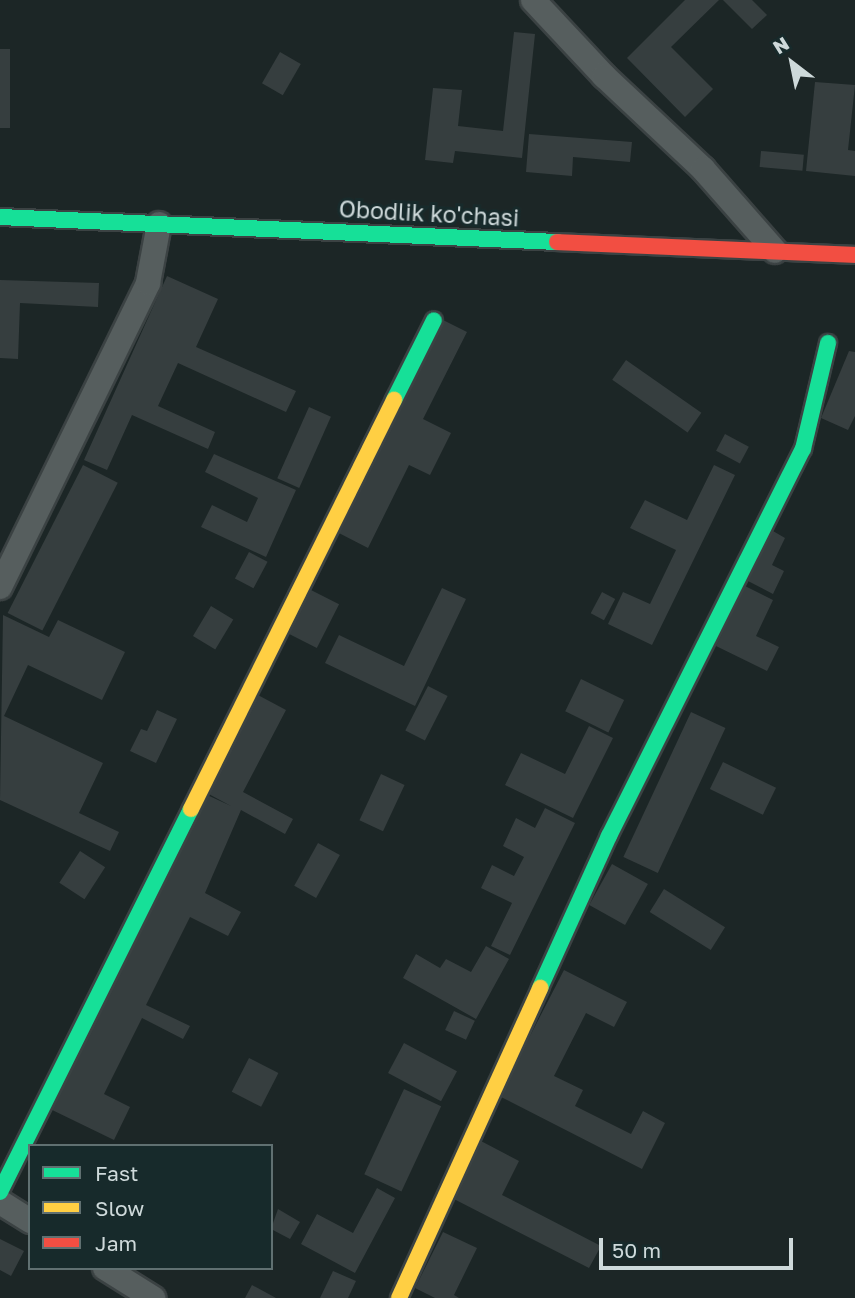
<!DOCTYPE html>
<html>
<head>
<meta charset="utf-8">
<style>
	body { margin:0 }
	#map { position:relative; width:855px; height:1298px; overflow:hidden; background:#1c2626; font-family:"Golos Text",sans-serif }
	div>[style] { position:absolute }
	.building>* { inset:0; background:#363e3f; transform-origin:0 0 }
	.roads { filter:drop-shadow(2px 0 #3b4243) drop-shadow(-2px 0 #3b4243) drop-shadow(0 2px #3b4243) drop-shadow(0 -2px #3b4243) }
	.street>* { height:24px; margin:-12px; padding:0 12px; transform-origin:12px; border-radius:12px; background:#565e5e }
	.fast>* { height:16px; margin:-8px; padding:0 8px; transform-origin:8px; border-radius:8px; background:#16e098 }
	.slow>* { height:16px; margin:-8px; padding:0 8px; transform-origin:8px; border-radius:8px; background:#ffcf43 }
	.jam>* { height:16px; margin:-8px; padding:0 8px; transform-origin:8px; border-radius:8px; background:#f24e42 }
	span { translate:-50% -50%; white-space:nowrap; text-align:center; line-height:1.15; -webkit-text-stroke:6px #172a2b; paint-order:stroke }
	.street-label { font-size:23px; color:#ced9da }
	.legend { position:absolute; left:28px; top:1144px; width:245px; height:126px; box-sizing:border-box; background:#172a2b; border:2px solid #607071; margin:0; padding:9px 12px; list-style:none; font-size:21px; color:#ced9da }
	.legend li { display:flex; align-items:center; gap:14px; height:35px }
	.legend b { width:35px; border:2px solid #607071 }
	.north { position:absolute; left:757px; top:28px; width:70px; height:70px; -webkit-text-stroke:5px #172a2b; paint-order:stroke; rotate:328deg; font-size:19px; font-weight:700; line-height:28px; text-align:center; color:#ced9da }
	.north::after { content:''; display:block; margin:auto; width:24px; height:32px; background:#ced9da; clip-path:polygon(50% 0,100% 100%,50% 72%,0 100%) }
	.scale { position:absolute; left:599px; top:1238px; width:194px; height:32px; box-sizing:border-box; border:4px solid #ced9da; border-top:0; padding-left:9px; font-size:21px; line-height:24px; white-space:nowrap; color:#ced9da; -webkit-text-stroke:5px #172a2b; paint-order:stroke }
</style>
</head>
<body>
<div id="map">
	<div class="building">
		<div style="clip-path:polygon(685px 0,719px 0,671px 47px,713px 89px,685px 117px,627px 58px)"></div>
		<div style="clip-path:polygon(723px 0,752px 0,767px 15px,752px 29px)"></div>
		<div style="clip-path:polygon(514px 32px,535px 34px,522px 158px,455px 151px,453px 163px,425px 160px,433px 88px,462px 90px,458px 126px,503px 131px)"></div>
		<div style="left:0;top:49px;width:10px;height:79px"></div>
		<div style="left:280px;top:52px;width:24px;height:36px;rotate:30deg"></div>
		<div style="clip-path:polygon(815px 82px,855px 85px,848px 150px,855px 151px,855px 176px,806px 171px)"></div>
		<div style="clip-path:polygon(529px 134px,632px 142px,630px 162px,573px 157px,572px 176px,526px 172px)"></div>
		<div style="left:761px;top:151px;width:43px;height:16px;rotate:5deg"></div>
		<div style="clip-path:polygon(167px 276px,218px 299px,196px 347px,296px 391px,286px 412px,178px 363px,158px 406px,215px 432px,208px 449px,132px 415px,107px 470px,84px 460px)"></div>
		<div style="clip-path:polygon(0 280px,99px 283px,98px 307px,20px 303px,18px 359px,0 358px)"></div>
		<div style="clip-path:polygon(439px 318px,467px 332px,423px 419px,451px 433px,430px 475px,409px 465px,368px 548px,333px 530px)"></div>
		<div style="clip-path:polygon(849px 351px,855px 352px,855px 416px,848px 430px,821px 418px)"></div>
		<div style="left:626px;top:360px;width:92px;height:24px;rotate:35deg"></div>
		<div style="left:309px;top:407px;width:24px;height:78px;rotate:24deg"></div>
		<div style="left:725px;top:434px;width:27px;height:19px;rotate:28deg"></div>
		<div style="clip-path:polygon(214px 454px,296px 490px,266px 557px,201px 527px,212px 505px,247px 522px,258px 498px,205px 472px)"></div>
		<div style="left:83px;top:465px;width:39px;height:166px;rotate:27deg"></div>
		<div style="clip-path:polygon(714px 465px,735px 475px,652px 645px,608px 624px,623px 592px,650px 604px,676px 550px,630px 528px,645px 500px,687px 520px)"></div>
		<div style="clip-path:polygon(773px 531px,785px 538px,772px 565px,784px 571px,773px 594px,748px 581px)"></div>
		<div style="left:249px;top:552px;width:21px;height:30px;rotate:28deg"></div>
		<div style="clip-path:polygon(745px 586px,773px 600px,756px 636px,779px 647px,767px 671px,716px 646px)"></div>
		<div style="left:307px;top:588px;width:36px;height:49px;rotate:27deg"></div>
		<div style="clip-path:polygon(442px 588px,466px 599px,415px 706px,325px 663px,339px 635px,404px 666px)"></div>
		<div style="left:602px;top:592px;width:15px;height:24px;rotate:28deg"></div>
		<div style="left:211px;top:606px;width:26px;height:35px;rotate:31deg"></div>
		<div style="clip-path:polygon(3px 615px,49px 637px,58px 620px,125px 652px,102px 700px,28px 665px,4px 716px,103px 763px,79px 813px,119px 832px,110px 851px,0 800px)"></div>
		<div style="left:581px;top:679px;width:48px;height:36px;rotate:26deg"></div>
		<div style="left:428px;top:686px;width:22px;height:50px;rotate:27deg"></div>
		<div style="clip-path:polygon(256px 694px,286px 710px,243px 792px,293px 819px,285px 834px,241px 810px,205px 893px,241px 912px,228px 936px,190px 917px,146px 1005px,190px 1026px,183px 1039px,142px 1018px,104px 1094px,130px 1107px,114px 1140px,46px 1107px,205px 794px,231px 806px,205px 792px)"></div>
		<div style="clip-path:polygon(157px 710px,177px 719px,156px 763px,130px 751px,141px 729px,147px 731px)"></div>
		<div style="left:691px;top:712px;width:38px;height:160px;rotate:25deg"></div>
		<div style="clip-path:polygon(589px 726px,613px 738px,573px 818px,505px 785px,521px 753px,565px 774px)"></div>
		<div style="left:723px;top:762px;width:59px;height:30px;rotate:26deg"></div>
		<div style="left:381px;top:774px;width:26px;height:51px;rotate:25deg"></div>
		<div style="clip-path:polygon(545px 808px,575px 823px,510px 955px,491px 946px,512px 903px,481px 888px,492px 865px,514px 876px,524px 857px,503px 846px,516px 818px,535px 828px)"></div>
		<div style="left:318px;top:843px;width:25px;height:49px;rotate:29deg"></div>
		<div style="left:80px;top:851px;width:30px;height:38px;rotate:33deg"></div>
		<div style="left:612px;top:864px;width:41px;height:47px;rotate:29deg"></div>
		<div style="left:664px;top:889px;width:72px;height:27px;rotate:32deg"></div>
		<div style="clip-path:polygon(486px 946px,509px 959px,476px 1019px,403px 978px,416px 954px,440px 968px,446px 959px,471px 972px)"></div>
		<div style="clip-path:polygon(564px 970px,627px 1002px,614px 1027px,586px 1013px,554px 1076px,583px 1090px,575px 1106px,631px 1134px,643px 1111px,665px 1123px,642px 1169px,499px 1096px)"></div>
		<div style="left:454px;top:1011px;width:23px;height:21px;rotate:25deg"></div>
		<div style="left:404px;top:1043px;width:60px;height:34px;rotate:28deg"></div>
		<div style="left:249px;top:1058px;width:33px;height:38px;rotate:27deg"></div>
		<div style="left:404px;top:1089px;width:41px;height:94px;rotate:25deg"></div>
		<div style="clip-path:polygon(479px 1140px,519px 1161px,502px 1195px,601px 1246px,589px 1268px,450px 1197px)"></div>
		<div style="clip-path:polygon(377px 1188px,395px 1198px,355px 1273px,301px 1244px,317px 1214px,353px 1233px)"></div>
		<div style="clip-path:polygon(278px 1209px,300px 1222px,290px 1239px,271px 1229px)"></div>
		<div style="clip-path:polygon(443px 1232px,477px 1248px,454px 1295px,459px 1298px,435px 1298px,415px 1288px)"></div>
		<div style="clip-path:polygon(0 1239px,24px 1251px,11px 1276px,0 1270px)"></div>
		<div style="clip-path:polygon(333px 1271px,356px 1281px,348px 1298px,320px 1298px)"></div>
		<div style="clip-path:polygon(252px 1285px,276px 1298px,245px 1298px)"></div>
	</div>
	<div class="roads">
		<div class="street">
			<div style="left:533px;top:0;width:104px;rotate:46.9deg"></div>
			<div style="left:604px;top:76px;width:136px;rotate:43.2deg"></div>
			<div style="left:703px;top:169px;width:109px;rotate:48.7deg"></div>
			<div style="left:0;top:587px;width:338px;rotate:-64deg"></div>
			<div style="left:148px;top:283px;width:60px;rotate:-79.4deg"></div>
			<div style="left:0;top:1202px;width:36px;rotate:32deg"></div>
			<div style="left:105px;top:1268px;width:57px;rotate:32deg"></div>
		</div>
		<div class="fast">
			<div style="left:0;top:217px;width:558px;rotate:2.57deg"></div>
			<div style="left:394px;top:400px;width:89px;rotate:-63.4deg"></div>
			<div style="left:540px;top:988px;width:167px;rotate:-65.6deg"></div>
			<div style="left:609px;top:836px;width:433px;rotate:-63.4deg"></div>
			<div style="left:803px;top:449px;width:109px;rotate:-76.7deg"></div>
			<div style="left:0;top:1192px;width:428px;rotate:-63.5deg"></div>
		</div>
		<div class="slow">
			<div style="left:191px;top:809px;width:457px;rotate:-63.6deg"></div>
			<div style="left:399px;top:1298px;width:341px;rotate:-65.5deg"></div>
		</div>
		<div class="jam">
			<div style="left:557px;top:242px;width:298px;rotate:2.5deg"></div>
		</div>
	</div>
	<div class="street-label">
		<span style="left:429px;top:213px;rotate:3deg">Obodlik ko'chasi</span>
	</div>
	<ul class="legend">
	<li><b style="height:9px;background:#16e098"></b>Fast</li>
	<li><b style="height:9px;background:#ffcf43"></b>Slow</li>
	<li><b style="height:9px;background:#f24e42"></b>Jam</li>
	</ul>
	<div class="north">N</div>
	<div class="scale">50 m</div>
</div>
</body>
</html>
